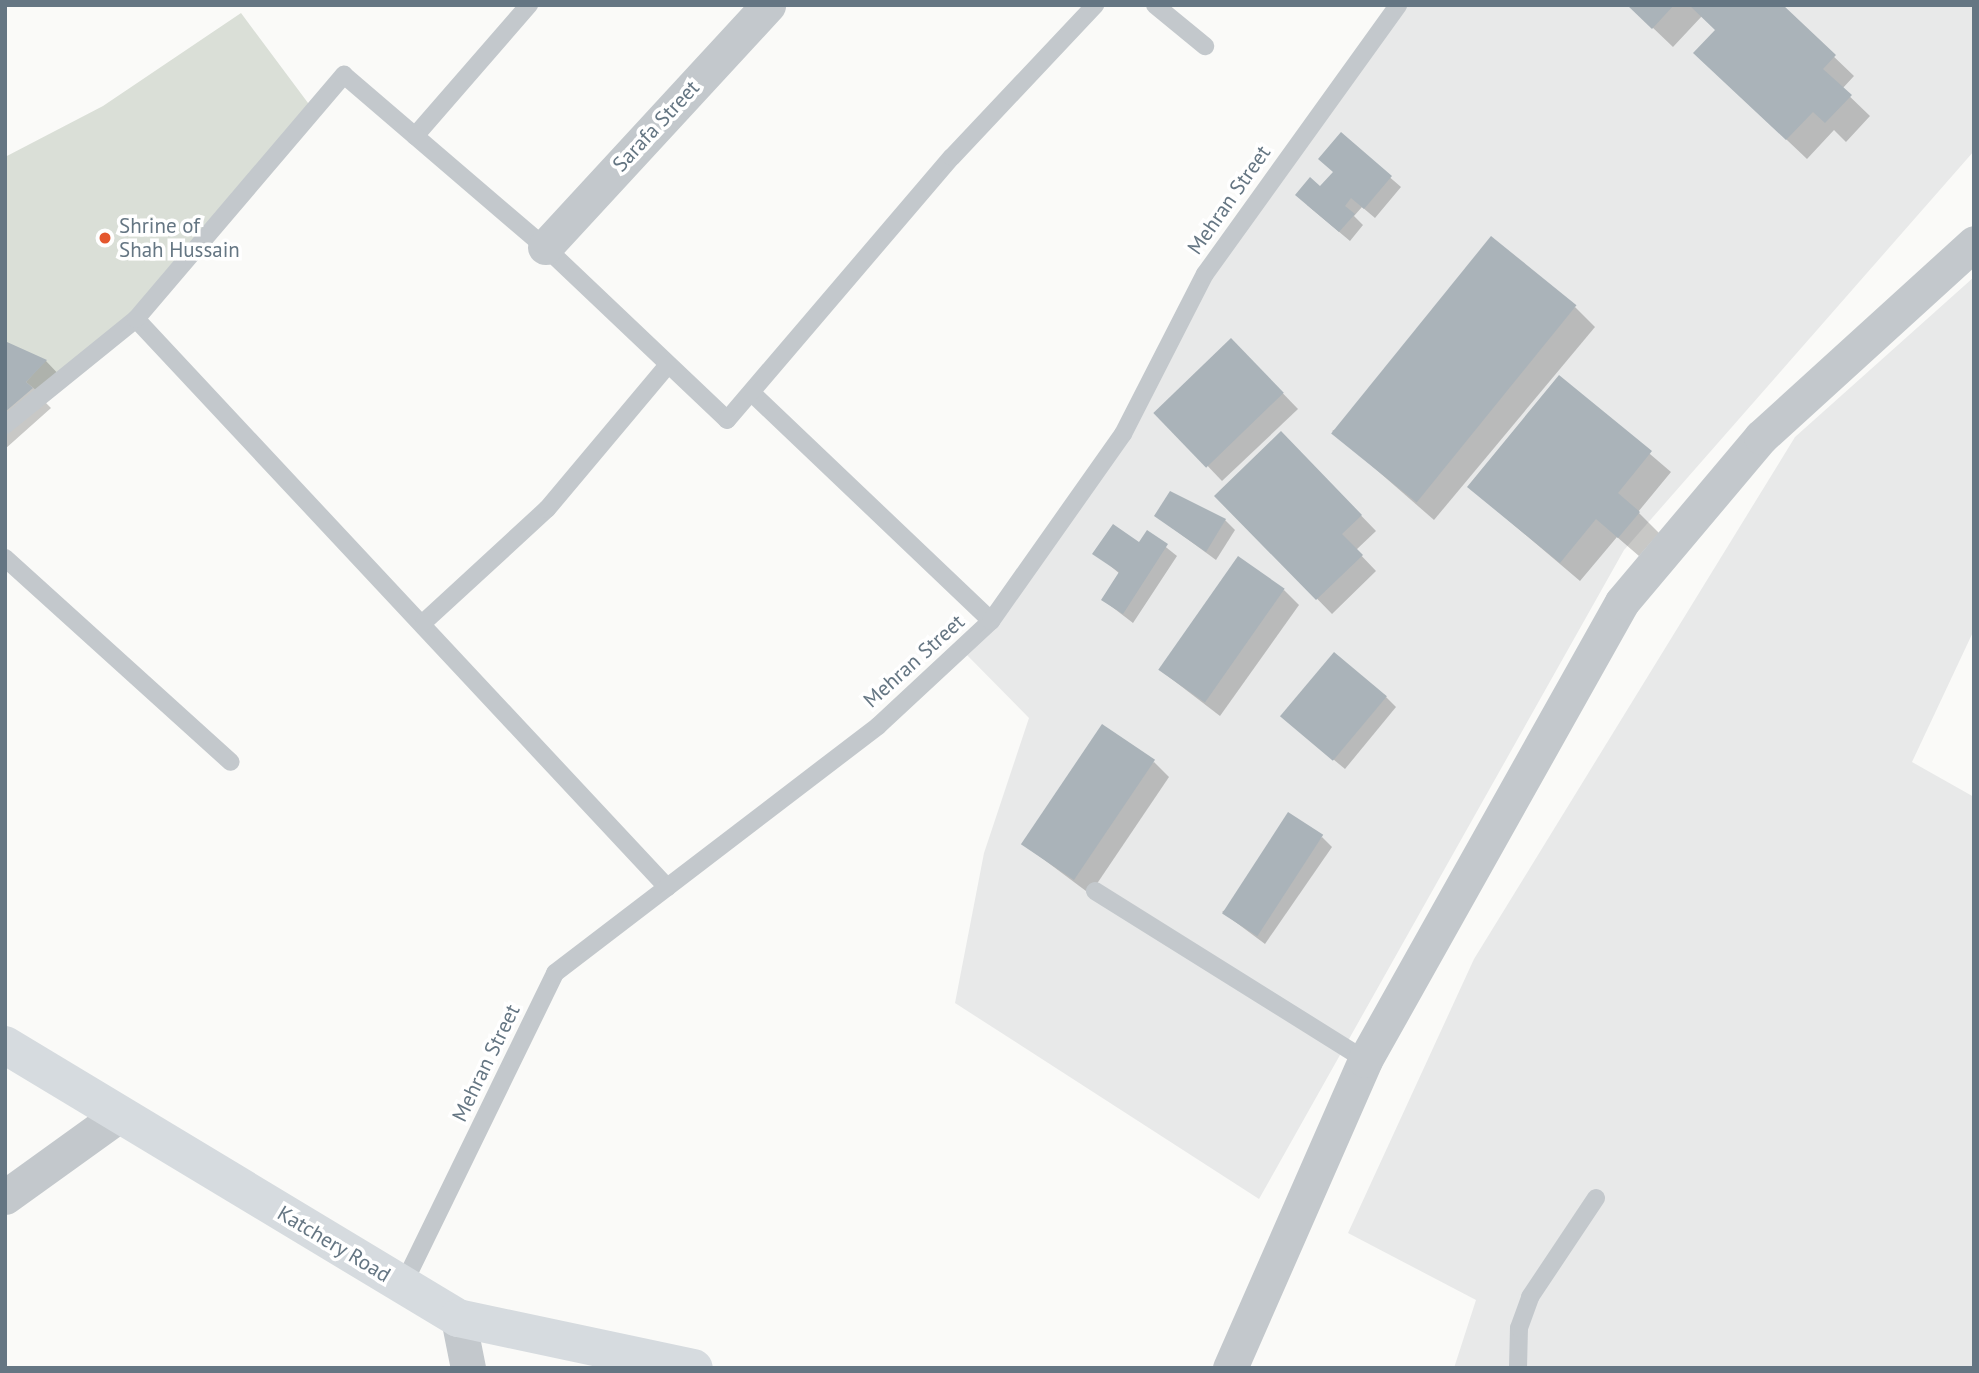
<!DOCTYPE html>
<html>
<head>
<meta charset="utf-8">
<style>
	body { margin:0 }
	#map { position:relative; width:1979px; height:1373px; overflow:hidden; background:#fafaf8; font-family:"PT Sans",sans-serif }
	div>[style] { position:absolute }
	.built>* { inset:0; background:#e8e9e9 }
	.green>* { inset:0; background:#dadfd7 }
	.shadow>* { inset:0; background:#0003 }
	.building>* { inset:0; background:#aab3b9; transform-origin:0 0 }
	.service>* { height:18px; margin:-9px; padding:0 9px; transform-origin:9px; border-radius:9px; background:#c3c8cc }
	.minor>* { height:35px; margin:-17.5px; padding:0 17.5px; transform-origin:17.5px; border-radius:17.5px; background:#c3c8cc }
	.secondary>* { height:38px; margin:-19px; padding:0 19px; transform-origin:19px; border-radius:19px; background:#d6dbdf }
	.dots>* { width:19px; height:19px; translate:-50% -50%; box-sizing:border-box; border:4px solid #fff; border-radius:50% }
	span { translate:-50% -50%; white-space:nowrap; text-align:center; line-height:1.15; -webkit-text-stroke:7px #fff; paint-order:stroke }
	.street-label { font-size:21px; color:#657683 }
	.poi-label { font-size:21px; color:#657683 }
	.left { translate:0 -50%; text-align:left }
	.frame { position:absolute; inset:0; border:7px solid #657683; pointer-events:none }
</style>
</head>
<body>
<div id="map">
	<div class="built">
		<div style="clip-path:polygon(1396px 5px,1974px 5px,1974px 151px,1624px 550px,1259px 1199px,955px 1003px,984px 853px,1029px 718px,961px 649px,1123px 434px,1205px 274px)"></div>
		<div style="clip-path:polygon(1974px 277px,1974px 630px,1912px 762px,1974px 797px,1974px 1368px,1454px 1368px,1476px 1300px,1348px 1233px,1474px 959px,1795px 437px)"></div>
	</div>
	<div class="green">
		<div style="clip-path:polygon(241px 13px,314px 111px,136px 319px,42px 395px,26px 382px,46px 360px,5px 343px,5px 157px,103px 106px)"></div>
	</div>
	<div class="shadow">
		<div style="clip-path:polygon(1629px 5px,1780px 5px,1854px 76px,1842px 89px,1870px 116px,1846px 142px,1834px 130px,1807px 159px,1716px 73px,1717px 31px,1702px 16px,1673px 47px)"></div>
		<div style="clip-path:polygon(1341px 135px,1401px 187px,1375px 218px,1362px 207px,1354px 216px,1363px 225px,1350px 241px,1307px 205px,1334px 172px)"></div>
		<div style="clip-path:polygon(1575px 307px,1595px 327px,1434px 520px,1332px 431px)"></div>
		<div style="clip-path:polygon(7px 344px,46px 361px,65px 381px,45px 402px,51px 408px,5px 449px)"></div>
		<div style="clip-path:polygon(1246px 355px,1298px 409px,1222px 481px,1156px 412px)"></div>
		<div style="clip-path:polygon(1560px 377px,1671px 472px,1638px 512px,1659px 533px,1639px 556px,1617px 537px,1580px 581px,1469px 487px)"></div>
		<div style="clip-path:polygon(1296px 448px,1376px 531px,1356px 550px,1376px 571px,1332px 614px,1217px 496px)"></div>
		<div style="clip-path:polygon(1156px 516px,1225px 520px,1235px 530px,1216px 560px)"></div>
		<div style="clip-path:polygon(1147px 532px,1177px 556px,1133px 623px,1103px 600px,1120px 574px,1095px 553px,1139px 544px)"></div>
		<div style="clip-path:polygon(1284px 590px,1299px 605px,1220px 716px,1160px 670px)"></div>
		<div style="clip-path:polygon(1386px 697px,1396px 707px,1345px 769px,1293px 726px)"></div>
		<div style="clip-path:polygon(1154px 762px,1169px 777px,1090px 894px,1023px 844px)"></div>
		<div style="clip-path:polygon(1322px 837px,1332px 847px,1265px 944px,1222px 912px)"></div>
	</div>
	<div class="building">
		<div style="clip-path:polygon(1627px 5px,1674px 5px,1652px 29px)"></div>
		<div style="clip-path:polygon(1689px 5px,1783px 5px,1836px 55px,1823px 69px,1852px 95px,1825px 123px,1813px 112px,1786px 140px,1693px 53px,1715px 30px)"></div>
		<div style="clip-path:polygon(1341px 132px,1392px 176px,1364px 209px,1351px 198px,1345px 206px,1355px 214px,1339px 232px,1295px 195px,1310px 177px,1320px 186px,1333px 172px,1318px 159px)"></div>
		<div style="left:1491px;top:236px;width:110px;height:254px;rotate:39deg"></div>
		<div style="left:1231px;top:338px;width:76px;height:108px;rotate:46deg"></div>
		<div style="clip-path:polygon(7px 342px,47px 360px,26px 382px,33px 388px,5px 412px)"></div>
		<div style="clip-path:polygon(1559px 375px,1652px 451px,1618px 493px,1640px 512px,1618px 538px,1596px 519px,1560px 563px,1467px 487px)"></div>
		<div style="clip-path:polygon(1281px 431px,1362px 515px,1342px 534px,1363px 555px,1316px 600px,1214px 496px)"></div>
		<div style="clip-path:polygon(1170px 491px,1226px 519px,1206px 552px,1154px 516px)"></div>
		<div style="clip-path:polygon(1113px 524px,1139px 542px,1147px 530px,1168px 544px,1123px 614px,1101px 600px,1119px 572px,1092px 554px)"></div>
		<div style="left:1238px;top:556px;width:57px;height:139px;rotate:35deg"></div>
		<div style="left:1334px;top:652px;width:69px;height:84px;rotate:40deg"></div>
		<div style="left:1102px;top:724px;width:64px;height:145px;rotate:34deg"></div>
		<div style="left:1288px;top:812px;width:42px;height:121px;rotate:33deg"></div>
	</div>
	<div class="service">
		<div style="left:1155px;top:5px;width:65px;rotate:39.4deg"></div>
		<div style="left:415px;top:136px;width:174px;rotate:-49deg"></div>
		<div style="left:136px;top:319px;width:778px;rotate:46.93deg"></div>
		<div style="left:753px;top:394px;width:329px;rotate:43.6deg"></div>
		<div style="left:5px;top:425px;width:169px;rotate:-39deg"></div>
		<div style="left:136px;top:319px;width:321px;rotate:-49.6deg"></div>
		<div style="left:344px;top:75px;width:265px;rotate:40.6deg"></div>
		<div style="left:545px;top:247px;width:251px;rotate:43.5deg"></div>
		<div style="left:727px;top:420px;width:346px;rotate:-49.5deg"></div>
		<div style="left:952px;top:157px;width:209px;rotate:-46.7deg"></div>
		<div style="left:5px;top:558px;width:304px;rotate:42.1deg"></div>
		<div style="left:424px;top:622px;width:167px;rotate:-42.6deg"></div>
		<div style="left:547px;top:509px;width:188px;rotate:-50deg"></div>
		<div style="left:1095px;top:891px;width:319px;rotate:32deg"></div>
		<div style="left:403px;top:1285px;width:347px;rotate:-64deg"></div>
		<div style="left:555px;top:973px;width:407px;rotate:-37.4deg"></div>
		<div style="left:878px;top:726px;width:154px;rotate:-42.9deg"></div>
		<div style="left:991px;top:621px;width:229px;rotate:-54.8deg"></div>
		<div style="left:1123px;top:434px;width:180px;rotate:-62.9deg"></div>
		<div style="left:1205px;top:274px;width:331px;rotate:-54.3deg"></div>
		<div style="left:1518px;top:1368px;width:40px;rotate:-88.6deg"></div>
		<div style="left:1519px;top:1328px;width:33px;rotate:-70deg"></div>
		<div style="left:1530px;top:1297px;width:119px;rotate:-56.3deg"></div>
	</div>
	<div class="minor">
		<div style="left:545px;top:247px;width:329px;rotate:-47.3deg"></div>
		<div style="left:5px;top:1197px;width:140px;rotate:-35.7deg"></div>
		<div style="left:458px;top:1318px;width:51px;rotate:78.7deg"></div>
		<div style="left:1230px;top:1368px;width:336px;rotate:-66.3deg"></div>
		<div style="left:1365px;top:1060px;width:525px;rotate:-60.7deg"></div>
		<div style="left:1622px;top:602px;width:216px;rotate:-49.9deg"></div>
		<div style="left:1761px;top:437px;width:288px;rotate:-42.3deg"></div>
	</div>
	<div class="secondary">
		<div style="left:5px;top:1045px;width:529px;rotate:31.08deg"></div>
		<div style="left:458px;top:1318px;width:241px;rotate:12deg"></div>
	</div>
	<div class="dots">
		<div style="left:105px;top:238px;background:#e4572e"></div>
	</div>
	<div class="street-label">
		<span style="left:656px;top:126px;rotate:-47deg">Sarafa Street</span>
		<span style="left:1229px;top:200px;rotate:-55deg">Mehran Street</span>
		<span style="left:914px;top:661px;rotate:-42deg">Mehran Street</span>
		<span style="left:486px;top:1063px;rotate:-64deg">Mehran Street</span>
		<span style="left:334px;top:1244px;rotate:31deg">Katchery Road</span>
	</div>
	<div class="poi-label">
		<span class="left" style="left:119px;top:238px">Shrine of<br>Shah Hussain</span>
	</div>
	<div class="frame"></div>
</div>
</body>
</html>
